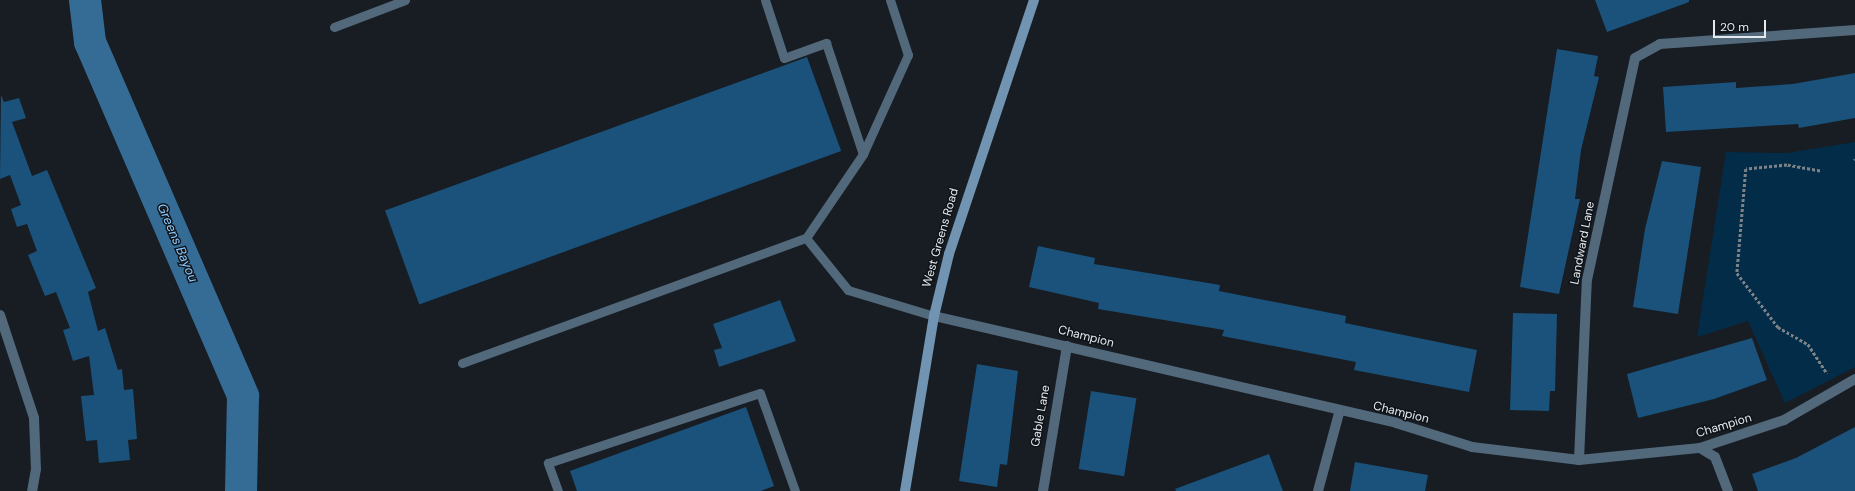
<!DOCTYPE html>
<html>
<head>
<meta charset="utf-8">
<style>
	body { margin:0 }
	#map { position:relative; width:1855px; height:491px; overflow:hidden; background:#171d23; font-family:"DM Sans",sans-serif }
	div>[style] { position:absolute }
	.green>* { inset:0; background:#032c48 }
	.river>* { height:32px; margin:-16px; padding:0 16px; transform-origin:16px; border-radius:16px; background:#356c96 }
	.building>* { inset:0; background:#1a527b; transform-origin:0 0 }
	.path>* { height:2.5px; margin-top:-1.25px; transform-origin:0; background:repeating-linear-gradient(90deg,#7d8287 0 3px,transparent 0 5px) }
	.lane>* { height:9px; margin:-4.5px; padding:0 4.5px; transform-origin:4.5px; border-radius:4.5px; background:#52687b }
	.street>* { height:10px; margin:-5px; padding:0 5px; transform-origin:5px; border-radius:5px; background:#52687b }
	.secondary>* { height:10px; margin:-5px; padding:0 5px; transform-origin:5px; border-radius:5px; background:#7094b2 }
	span { translate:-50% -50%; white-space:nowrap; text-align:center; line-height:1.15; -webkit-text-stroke:3px #0e141a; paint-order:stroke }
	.street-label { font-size:12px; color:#e5e9ed }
	.water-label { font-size:13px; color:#8fccff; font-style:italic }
	.scale { position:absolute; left:1713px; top:20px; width:53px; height:18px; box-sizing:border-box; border:2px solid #e5e9ed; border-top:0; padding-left:5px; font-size:12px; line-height:14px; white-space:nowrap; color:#e5e9ed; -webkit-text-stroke:3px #0e141a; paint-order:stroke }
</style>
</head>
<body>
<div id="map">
	<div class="green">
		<div style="clip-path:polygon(1855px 142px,1855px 367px,1785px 403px,1748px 321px,1697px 337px,1726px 152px,1787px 153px)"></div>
	</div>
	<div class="river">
		<div style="left:85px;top:0;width:42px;rotate:83.2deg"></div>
		<div style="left:90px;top:42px;width:386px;rotate:66.6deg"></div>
		<div style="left:243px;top:396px;width:95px;rotate:91.2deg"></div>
	</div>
	<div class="building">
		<div style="clip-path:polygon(1595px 0,1689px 0,1689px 2px,1607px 32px)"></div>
		<div style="clip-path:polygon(1557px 49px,1598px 56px,1594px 76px,1599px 77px,1581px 150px,1575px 199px,1580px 199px,1559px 294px,1520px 287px)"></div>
		<div style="left:807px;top:57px;width:100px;height:449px;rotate:70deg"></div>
		<div style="clip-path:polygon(1855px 73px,1855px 118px,1799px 128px,1798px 124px,1666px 132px,1663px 87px,1736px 82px,1736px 88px,1793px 84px)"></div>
		<div style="clip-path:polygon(1px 95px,4px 102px,19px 98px,26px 118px,12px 122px,32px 176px,47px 170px,96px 288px,88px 292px,98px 331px,105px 328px,118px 370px,122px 369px,124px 390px,133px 389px,137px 439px,128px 440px,130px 460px,99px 463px,97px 440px,86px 441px,81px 396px,94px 395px,89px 356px,73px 361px,63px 330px,70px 328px,56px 292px,45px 296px,28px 255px,37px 251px,27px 224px,17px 227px,11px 209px,21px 205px,10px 175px,0 179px)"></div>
		<div style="clip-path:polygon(1662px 161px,1701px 167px,1678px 314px,1633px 307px,1645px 229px)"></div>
		<div style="clip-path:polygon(1038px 246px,1095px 258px,1094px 264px,1220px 285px,1219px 291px,1346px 316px,1345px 323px,1477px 350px,1469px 392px,1354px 370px,1356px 362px,1222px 336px,1224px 330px,1098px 309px,1099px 303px,1029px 287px)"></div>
		<div style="clip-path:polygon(780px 300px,796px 341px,719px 367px,714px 350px,722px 348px,713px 324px)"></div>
		<div style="clip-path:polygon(1513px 313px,1557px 314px,1555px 391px,1550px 391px,1549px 411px,1510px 410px)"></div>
		<div style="clip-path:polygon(1752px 338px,1767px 380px,1714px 399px,1638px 418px,1627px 374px)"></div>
		<div style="clip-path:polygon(977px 364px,1018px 371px,1007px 465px,1000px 464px,997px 487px,959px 481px)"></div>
		<div style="left:1091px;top:391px;width:46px;height:79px;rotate:9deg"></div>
		<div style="clip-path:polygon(746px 407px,774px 486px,761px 491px,577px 491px,570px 471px)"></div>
		<div style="clip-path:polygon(1855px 427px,1855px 491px,1758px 491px,1752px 474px,1796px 458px)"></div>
		<div style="clip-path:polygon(1269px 454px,1283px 491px,1176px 491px,1175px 489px)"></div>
		<div style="clip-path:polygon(1355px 462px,1428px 475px,1425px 491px,1350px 491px)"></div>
	</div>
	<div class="path">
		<div style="left:1854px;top:160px;width:1px;rotate:-45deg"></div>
		<div style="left:1820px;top:171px;width:34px;rotate:-170deg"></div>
		<div style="left:1787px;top:165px;width:41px;rotate:174.4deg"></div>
		<div style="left:1746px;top:169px;width:104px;rotate:94.9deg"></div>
		<div style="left:1737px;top:273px;width:68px;rotate:52.8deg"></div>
		<div style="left:1778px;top:327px;width:34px;rotate:30deg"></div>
		<div style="left:1808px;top:344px;width:35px;rotate:57deg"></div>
	</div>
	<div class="lane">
		<div style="left:765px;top:0;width:61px;rotate:71.9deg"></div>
		<div style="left:784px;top:58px;width:45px;rotate:-19.7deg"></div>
		<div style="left:826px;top:43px;width:117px;rotate:71.6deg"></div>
		<div style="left:334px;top:27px;width:76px;rotate:-20.8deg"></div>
		<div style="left:806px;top:238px;width:67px;rotate:51.1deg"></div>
		<div style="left:848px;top:290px;width:90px;rotate:16.8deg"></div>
		<div style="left:462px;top:363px;width:366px;rotate:-20deg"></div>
		<div style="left:806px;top:238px;width:102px;rotate:-55.8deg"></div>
		<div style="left:863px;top:154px;width:109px;rotate:-65.6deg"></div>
		<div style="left:908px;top:55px;width:58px;rotate:-108.1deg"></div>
		<div style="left:558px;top:491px;width:30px;rotate:-110deg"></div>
		<div style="left:548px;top:463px;width:223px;rotate:-18.3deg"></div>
		<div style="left:760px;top:393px;width:104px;rotate:70.3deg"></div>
	</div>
	<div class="street">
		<div style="left:0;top:315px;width:108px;rotate:71.7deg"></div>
		<div style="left:34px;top:418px;width:51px;rotate:87.8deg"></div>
		<div style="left:36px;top:469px;width:22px;rotate:100deg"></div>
		<div style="left:934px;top:316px;width:474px;rotate:13deg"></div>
		<div style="left:1396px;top:423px;width:80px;rotate:17.5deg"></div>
		<div style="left:1472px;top:447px;width:108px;rotate:6.9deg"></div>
		<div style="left:1579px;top:460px;width:122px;rotate:-5.7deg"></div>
		<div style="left:1700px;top:448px;width:89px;rotate:-18.4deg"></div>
		<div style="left:1784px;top:420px;width:82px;rotate:-30deg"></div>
		<div style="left:1700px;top:448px;width:17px;rotate:31deg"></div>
		<div style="left:1715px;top:457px;width:36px;rotate:69deg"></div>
		<div style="left:1579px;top:460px;width:180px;rotate:-87.5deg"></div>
		<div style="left:1587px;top:280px;width:227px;rotate:-77.8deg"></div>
		<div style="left:1635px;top:58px;width:29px;rotate:-29deg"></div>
		<div style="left:1660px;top:44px;width:196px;rotate:-4.1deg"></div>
		<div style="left:1043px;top:491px;width:147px;rotate:-80.6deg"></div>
		<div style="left:1318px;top:491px;width:81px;rotate:-74.9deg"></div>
	</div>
	<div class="secondary">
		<div style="left:905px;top:491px;width:177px;rotate:-80.6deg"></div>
		<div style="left:934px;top:316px;width:64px;rotate:-76.4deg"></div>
		<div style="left:949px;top:254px;width:268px;rotate:-71.5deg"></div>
	</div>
	<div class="street-label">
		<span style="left:941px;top:238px;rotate:-74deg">West Greens Road</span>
		<span style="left:1583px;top:243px;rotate:-79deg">Landward Lane</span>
		<span style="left:1086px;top:337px;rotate:14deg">Champion</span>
		<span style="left:1401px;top:413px;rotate:14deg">Champion</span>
		<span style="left:1041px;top:416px;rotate:-80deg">Gable Lane</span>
		<span style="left:1724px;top:426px;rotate:-17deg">Champion</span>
	</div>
	<div class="water-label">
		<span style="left:177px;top:243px;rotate:67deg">Greens Bayou</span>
	</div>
	<div class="scale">20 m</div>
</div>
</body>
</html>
